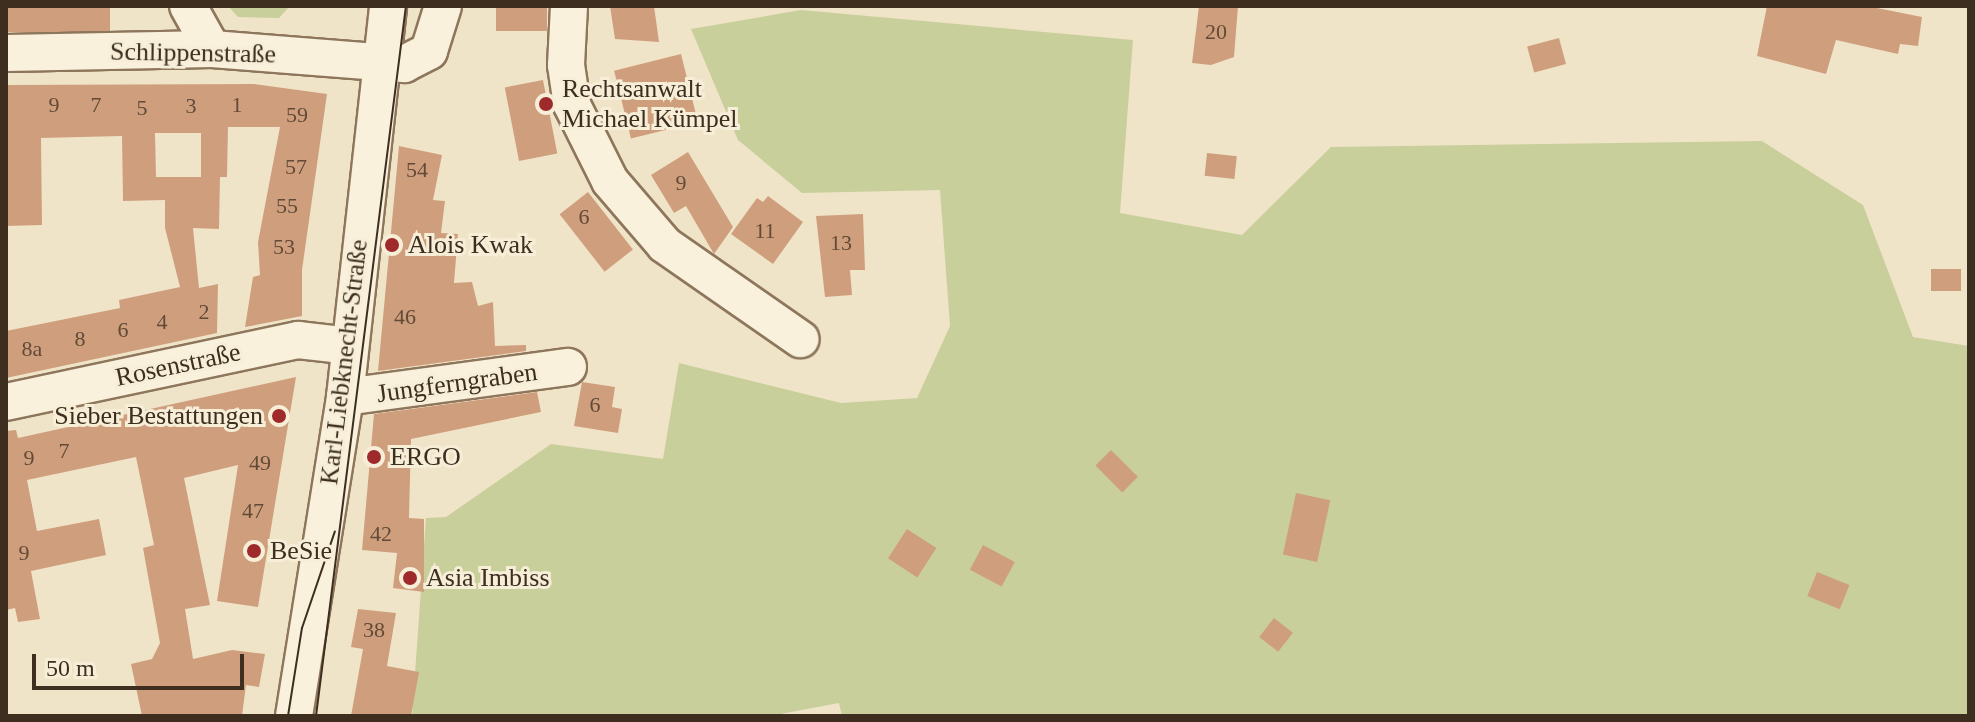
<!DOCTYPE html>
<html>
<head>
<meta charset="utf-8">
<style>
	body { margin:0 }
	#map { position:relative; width:1975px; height:722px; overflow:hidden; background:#f0e4c8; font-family:Georgia,serif }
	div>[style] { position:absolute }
	.green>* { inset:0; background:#c9cf9b }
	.building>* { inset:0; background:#cf9f7d; transform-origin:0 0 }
	.roads { filter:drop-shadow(2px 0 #8d765c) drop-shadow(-2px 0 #8d765c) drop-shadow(0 2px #8d765c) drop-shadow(0 -2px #8d765c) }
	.minor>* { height:36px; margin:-18px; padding:0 18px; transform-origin:18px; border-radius:18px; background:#faf1dc }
	.tram>* { height:2px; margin:-1px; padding:0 1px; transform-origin:1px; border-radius:1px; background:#3d2e20 }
	.dots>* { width:22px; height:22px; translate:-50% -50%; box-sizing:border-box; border:4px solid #f7eed8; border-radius:50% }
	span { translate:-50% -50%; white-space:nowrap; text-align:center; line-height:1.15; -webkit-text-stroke:6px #f7eed8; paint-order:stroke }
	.number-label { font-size:22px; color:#624a37 }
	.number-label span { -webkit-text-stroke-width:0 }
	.street-label { font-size:26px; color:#3d2e20 }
	.poi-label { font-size:26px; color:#3d2e20 }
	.left { translate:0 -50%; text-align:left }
	.right { translate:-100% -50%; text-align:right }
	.frame { position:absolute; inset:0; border:8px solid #3d2e20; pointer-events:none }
	.scale { position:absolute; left:32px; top:654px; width:212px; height:36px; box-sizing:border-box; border:4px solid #3d2e20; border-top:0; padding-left:10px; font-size:24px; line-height:28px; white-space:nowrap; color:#3d2e20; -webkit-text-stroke:6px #f7eed8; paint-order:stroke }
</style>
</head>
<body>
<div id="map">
	<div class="green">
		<div style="clip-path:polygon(228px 6px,290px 6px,279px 18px,238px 17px)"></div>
		<div style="clip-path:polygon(801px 10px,1133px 40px,1120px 213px,1242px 235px,1331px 147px,1762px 141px,1863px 205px,1913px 337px,1969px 346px,1969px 716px,842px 716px,839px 703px,770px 716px,412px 716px,426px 518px,446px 517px,551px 444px,663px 459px,679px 363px,841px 403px,917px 398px,950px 326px,940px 190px,802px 193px,738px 140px,691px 29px)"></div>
	</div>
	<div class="building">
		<div style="left:6px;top:6px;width:104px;height:26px"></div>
		<div style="left:496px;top:6px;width:51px;height:25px"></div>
		<div style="clip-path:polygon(610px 6px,654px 6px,659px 42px,615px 39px)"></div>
		<div style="clip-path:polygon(1199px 6px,1238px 6px,1234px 57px,1211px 65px,1192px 63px)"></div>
		<div style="clip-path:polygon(1767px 6px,1867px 6px,1922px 17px,1918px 46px,1900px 44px,1898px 54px,1836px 40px,1826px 74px,1757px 56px)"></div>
		<div style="left:1559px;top:38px;width:27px;height:33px;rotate:75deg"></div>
		<div style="left:681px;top:54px;width:70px;height:69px;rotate:76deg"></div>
		<div style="left:543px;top:80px;width:75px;height:39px;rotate:79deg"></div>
		<div style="clip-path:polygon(evenodd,254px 84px,327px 94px,302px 270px,302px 316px,245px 327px,253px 277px,260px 275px,258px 242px,280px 127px,228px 127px,227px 177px,212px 177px,220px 177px,219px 229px,193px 228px,199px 288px,218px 284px,217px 333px,6px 378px,6px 331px,120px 308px,119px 300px,180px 287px,165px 228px,165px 200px,123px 201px,122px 136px,41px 138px,42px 225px,6px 226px,6px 85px,254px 84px,155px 133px,201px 133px,201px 177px,156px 177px,155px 133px)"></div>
		<div style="clip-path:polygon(399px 146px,442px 155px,433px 200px,445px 201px,441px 233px,458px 234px,454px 283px,472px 282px,478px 306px,493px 302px,495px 346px,526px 345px,526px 351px,378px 371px)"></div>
		<div style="clip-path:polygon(688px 152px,733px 227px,714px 254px,686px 206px,674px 213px,651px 175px)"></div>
		<div style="left:1207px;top:153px;width:30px;height:23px;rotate:6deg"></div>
		<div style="left:588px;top:192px;width:73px;height:36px;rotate:52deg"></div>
		<div style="clip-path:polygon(768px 196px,803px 222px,773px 264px,731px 234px,757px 198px,763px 202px)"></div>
		<div style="clip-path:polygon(863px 214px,865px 270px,850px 270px,852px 295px,825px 297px,816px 216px)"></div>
		<div style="left:1931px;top:269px;width:30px;height:22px"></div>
		<div style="clip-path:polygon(296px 377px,258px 607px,217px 601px,238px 465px,184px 478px,210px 605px,185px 609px,193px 659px,232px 650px,265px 654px,259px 687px,246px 685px,242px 716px,142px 716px,131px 664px,152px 659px,160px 643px,143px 548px,154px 545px,136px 457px,27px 480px,37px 531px,99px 519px,106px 555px,31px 571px,40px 619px,18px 622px,15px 608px,6px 610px,6px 431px,16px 430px,18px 438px)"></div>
		<div style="clip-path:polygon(582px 382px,615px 387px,612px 407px,622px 409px,618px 433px,574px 426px)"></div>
		<div style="clip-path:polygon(537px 392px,541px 412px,411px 439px,409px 518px,424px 519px,424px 592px,393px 588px,397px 553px,362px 550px,374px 414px)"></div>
		<div style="left:1111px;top:450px;width:38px;height:22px;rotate:45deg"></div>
		<div style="left:1296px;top:493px;width:35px;height:63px;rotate:12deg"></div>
		<div style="left:907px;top:529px;width:35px;height:35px;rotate:33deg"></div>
		<div style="left:983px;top:545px;width:36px;height:28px;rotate:28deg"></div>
		<div style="left:1817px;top:572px;width:35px;height:26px;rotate:22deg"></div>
		<div style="clip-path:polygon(358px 609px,396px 613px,387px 666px,419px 672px,411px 716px,351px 716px,363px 649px,351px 647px)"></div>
		<div style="left:1274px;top:618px;width:24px;height:24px;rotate:38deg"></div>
	</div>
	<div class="roads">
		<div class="minor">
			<div style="left:188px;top:6px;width:49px;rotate:60.8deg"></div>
			<div style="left:569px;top:6px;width:59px;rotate:92.9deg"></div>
			<div style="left:566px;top:65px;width:40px;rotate:81.5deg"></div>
			<div style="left:572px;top:105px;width:85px;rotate:63.4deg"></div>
			<div style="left:610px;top:181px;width:84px;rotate:49.3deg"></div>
			<div style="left:665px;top:245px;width:165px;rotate:34.8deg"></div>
			<div style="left:6px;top:53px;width:206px;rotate:-1.1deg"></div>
			<div style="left:212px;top:49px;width:193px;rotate:4.5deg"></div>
			<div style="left:404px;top:64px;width:28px;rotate:-27deg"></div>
			<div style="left:429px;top:51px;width:47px;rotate:-72.7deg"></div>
			<div style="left:345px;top:397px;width:225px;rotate:-7.7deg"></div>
			<div style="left:6px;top:402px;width:299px;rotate:-12deg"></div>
			<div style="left:298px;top:340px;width:52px;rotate:6.6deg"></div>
			<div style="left:294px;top:716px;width:323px;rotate:-80.9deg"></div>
			<div style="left:345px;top:397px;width:393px;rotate:-83.7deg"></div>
		</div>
	</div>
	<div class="tram">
		<div style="left:288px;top:716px;width:89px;rotate:-81deg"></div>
		<div style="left:302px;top:628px;width:102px;rotate:-71.2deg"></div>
		<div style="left:316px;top:716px;width:716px;rotate:-82.78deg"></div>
	</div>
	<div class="dots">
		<div style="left:546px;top:104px;background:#9e2a2b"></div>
		<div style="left:392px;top:245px;background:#9e2a2b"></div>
		<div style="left:279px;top:416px;background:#9e2a2b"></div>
		<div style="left:374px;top:457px;background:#9e2a2b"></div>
		<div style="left:254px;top:551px;background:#9e2a2b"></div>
		<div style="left:410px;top:578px;background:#9e2a2b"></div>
	</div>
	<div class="number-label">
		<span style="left:1216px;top:32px">20</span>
		<span style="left:54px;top:105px">9</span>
		<span style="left:96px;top:105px">7</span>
		<span style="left:237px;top:105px">1</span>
		<span style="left:191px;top:106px">3</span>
		<span style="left:142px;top:108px">5</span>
		<span style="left:297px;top:115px">59</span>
		<span style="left:296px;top:167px">57</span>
		<span style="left:417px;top:170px">54</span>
		<span style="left:681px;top:183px">9</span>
		<span style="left:287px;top:206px">55</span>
		<span style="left:584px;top:217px">6</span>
		<span style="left:765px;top:231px">11</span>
		<span style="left:841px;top:243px">13</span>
		<span style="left:284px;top:247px">53</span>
		<span style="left:204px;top:312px">2</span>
		<span style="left:405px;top:317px">46</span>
		<span style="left:162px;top:322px">4</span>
		<span style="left:123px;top:330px">6</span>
		<span style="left:80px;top:339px">8</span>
		<span style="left:32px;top:349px">8a</span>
		<span style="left:595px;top:405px">6</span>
		<span style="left:64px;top:451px">7</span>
		<span style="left:29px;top:458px">9</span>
		<span style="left:260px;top:463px">49</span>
		<span style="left:253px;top:511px">47</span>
		<span style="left:381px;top:534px">42</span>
		<span style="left:24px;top:553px">9</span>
		<span style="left:374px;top:630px">38</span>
	</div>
	<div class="street-label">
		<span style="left:193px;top:53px;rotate:1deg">Schlippenstraße</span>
		<span style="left:344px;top:362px;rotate:-83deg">Karl-Liebknecht-Straße</span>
		<span style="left:178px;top:365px;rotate:-12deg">Rosenstraße</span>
		<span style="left:457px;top:383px;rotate:-8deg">Jungferngraben</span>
	</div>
	<div class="poi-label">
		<span class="left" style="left:562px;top:104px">Rechtsanwalt<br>Michael Kümpel</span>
		<span class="left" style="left:408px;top:245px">Alois Kwak</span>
		<span class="right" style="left:263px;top:416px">Sieber Bestattungen</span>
		<span class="left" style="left:390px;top:457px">ERGO</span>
		<span class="left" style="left:270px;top:551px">BeSie</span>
		<span class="left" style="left:426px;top:578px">Asia Imbiss</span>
	</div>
	<div class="frame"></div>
	<div class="scale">50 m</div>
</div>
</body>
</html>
